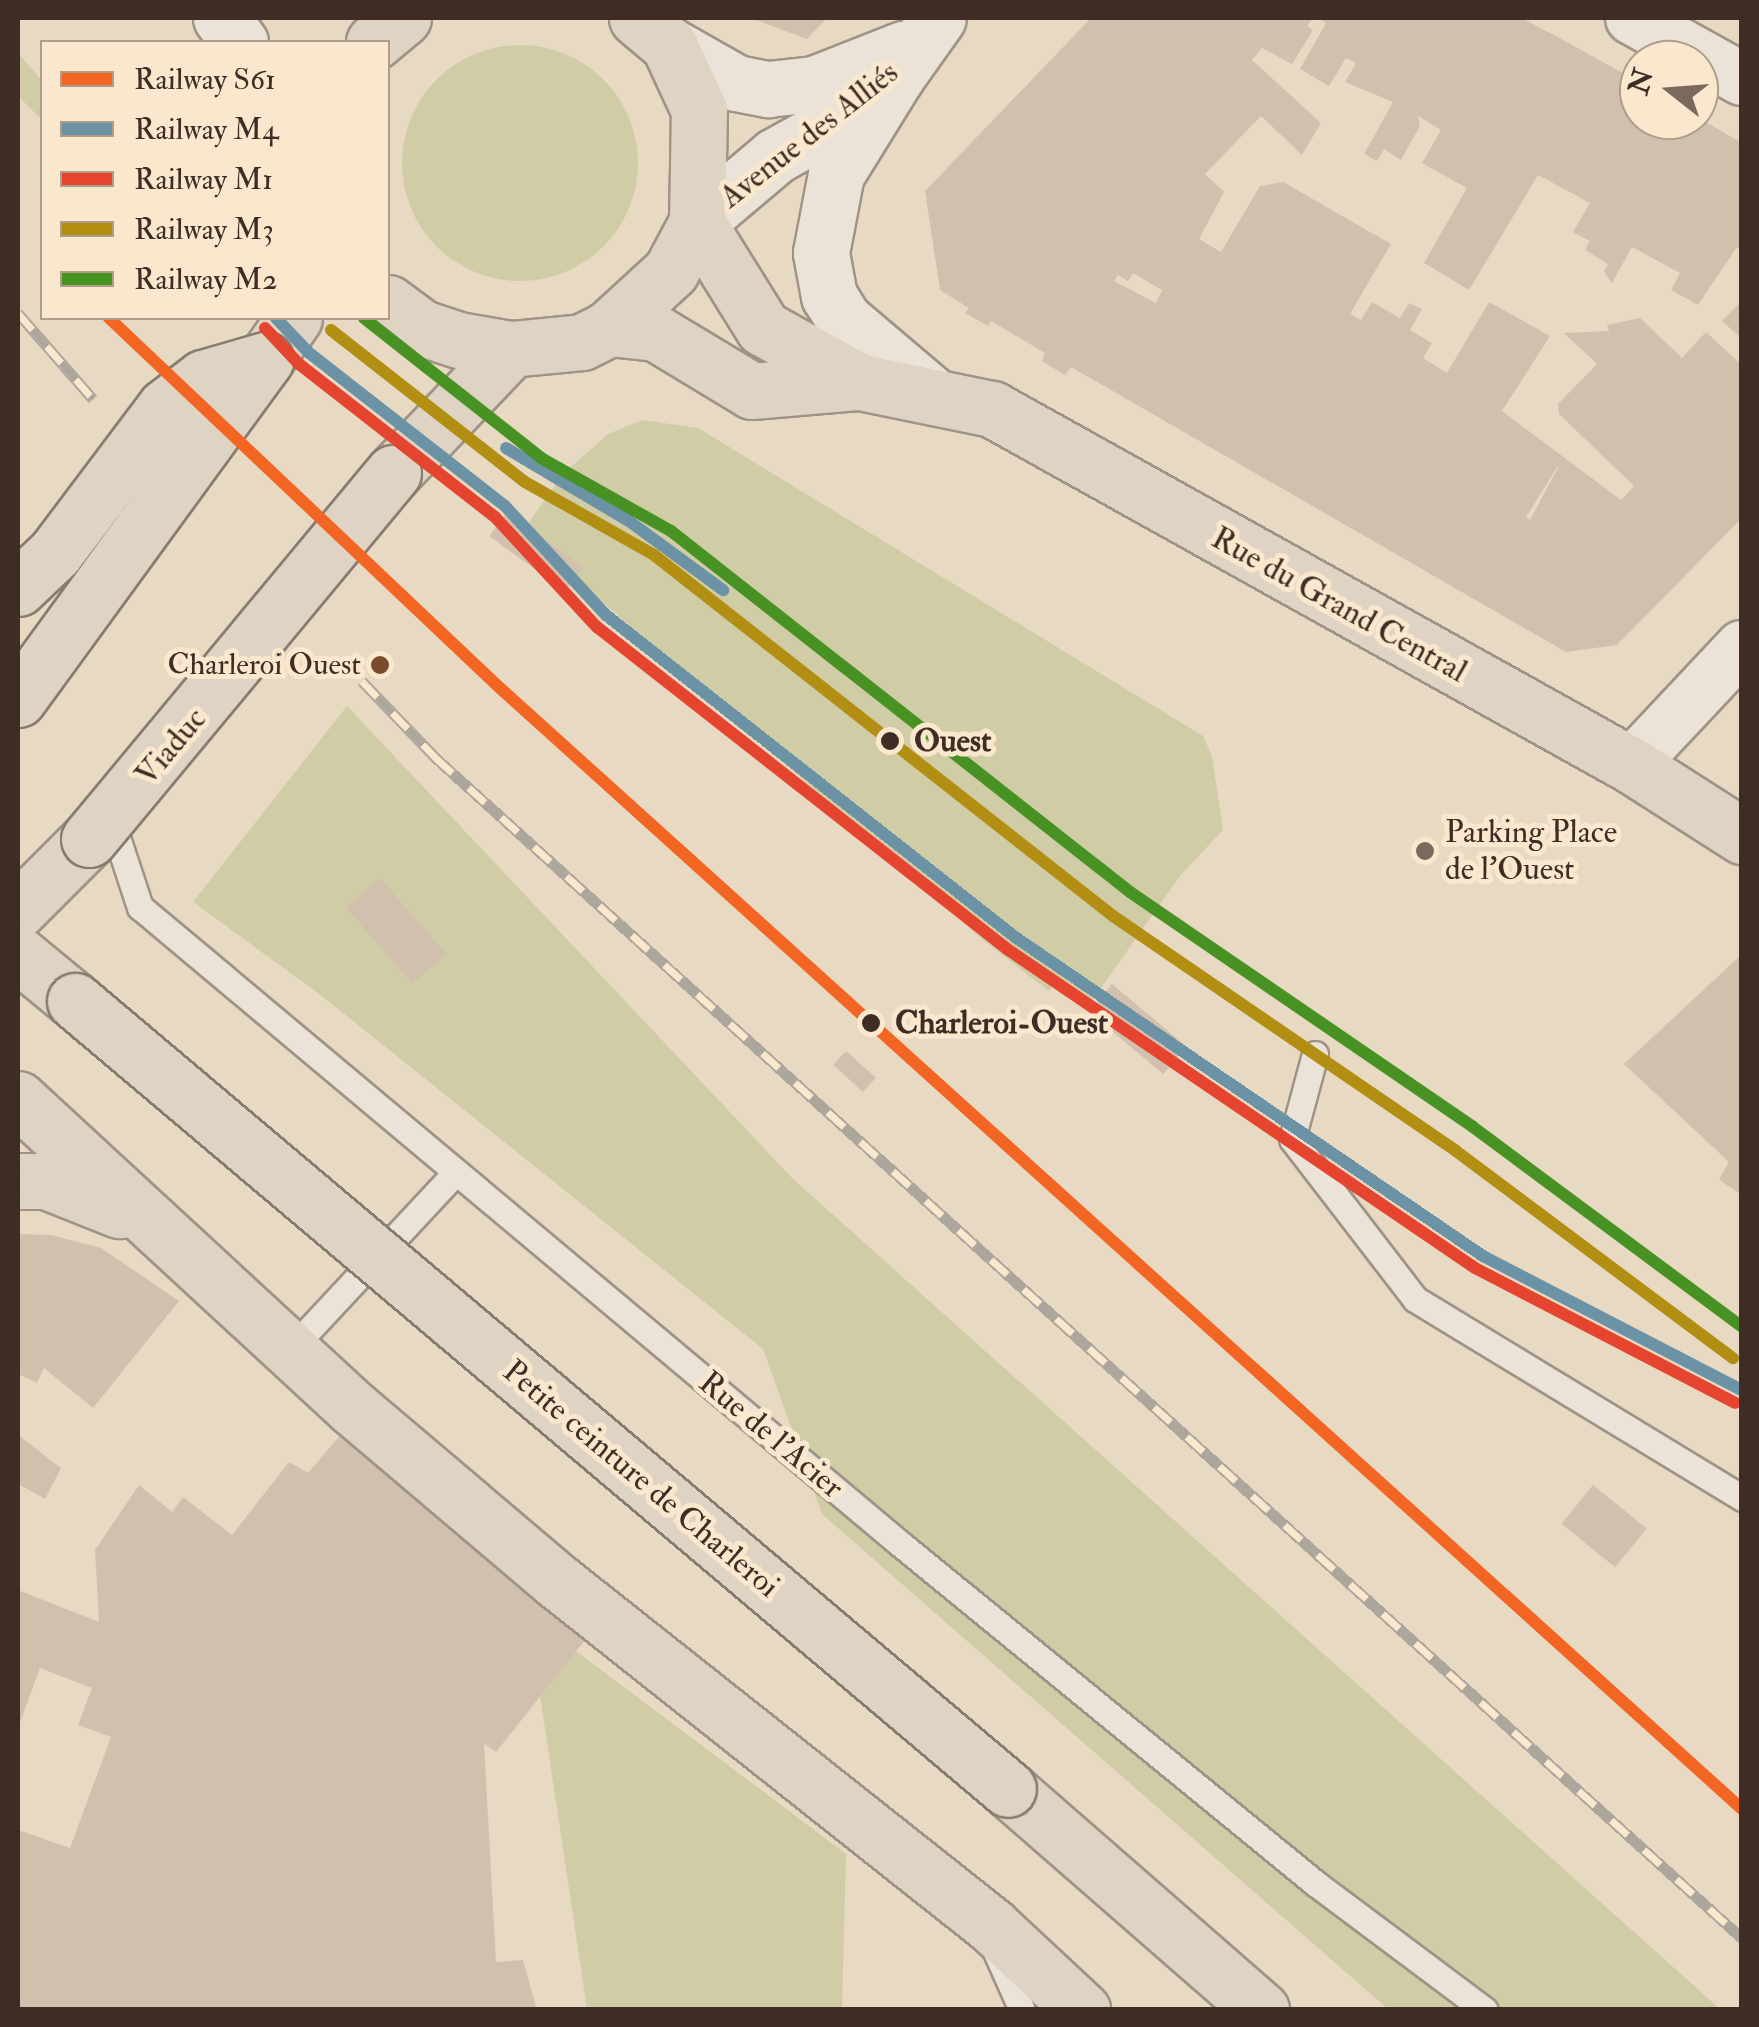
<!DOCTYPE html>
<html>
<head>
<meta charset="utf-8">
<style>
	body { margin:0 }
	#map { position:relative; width:1759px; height:2027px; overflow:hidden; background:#e8d9c3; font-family:"IM FELL Double Pica",serif }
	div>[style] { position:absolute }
	.green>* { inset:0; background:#cfcca6 }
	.round { border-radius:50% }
	.building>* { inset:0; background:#d2c0af; transform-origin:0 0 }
	.roads { filter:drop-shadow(2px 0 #9e9386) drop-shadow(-2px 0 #9e9386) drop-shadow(0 2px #9e9386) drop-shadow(0 -2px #9e9386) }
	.lane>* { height:25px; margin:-12.5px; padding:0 12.5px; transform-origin:12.5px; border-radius:12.5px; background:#ebe3d8 }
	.street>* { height:52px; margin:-26px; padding:0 26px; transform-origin:26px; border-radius:26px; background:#ebe3d8 }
	.secondary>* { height:55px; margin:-27.5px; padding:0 27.5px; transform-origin:27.5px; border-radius:27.5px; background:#ebe3d8 }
	.primary>* { height:55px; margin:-27.5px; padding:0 27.5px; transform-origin:27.5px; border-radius:27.5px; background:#dfd3c3 }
	.highway>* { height:55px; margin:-27.5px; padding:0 27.5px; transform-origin:27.5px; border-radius:27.5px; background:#dfd3c3 }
	.rail>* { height:11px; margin-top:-5.5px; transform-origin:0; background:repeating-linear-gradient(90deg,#fae8ce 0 22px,#ada69d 0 44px); box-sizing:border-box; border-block:2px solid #ada69d }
	.bridges { filter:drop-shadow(2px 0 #877c70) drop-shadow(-2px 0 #877c70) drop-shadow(0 2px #877c70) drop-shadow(0 -2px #877c70) }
	.primary-bridge>* { height:55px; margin:-27.5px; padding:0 27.5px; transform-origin:27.5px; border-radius:27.5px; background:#dfd3c3 }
	.highway-bridge>* { height:55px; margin:-27.5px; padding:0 27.5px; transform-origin:27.5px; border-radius:27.5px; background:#dfd3c3 }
	.rail-1>* { height:12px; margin:-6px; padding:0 6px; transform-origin:6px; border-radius:6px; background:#f26522 }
	.rail-2>* { height:12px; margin:-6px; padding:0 6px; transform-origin:6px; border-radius:6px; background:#6c92a6 }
	.rail-3>* { height:12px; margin:-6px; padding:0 6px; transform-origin:6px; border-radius:6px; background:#e5442e }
	.rail-4>* { height:12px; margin:-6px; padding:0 6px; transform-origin:6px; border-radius:6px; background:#b28e12 }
	.rail-5>* { height:12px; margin:-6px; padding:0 6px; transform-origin:6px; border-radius:6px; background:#489224 }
	.dots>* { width:28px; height:28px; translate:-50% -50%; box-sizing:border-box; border:5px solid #fae8ce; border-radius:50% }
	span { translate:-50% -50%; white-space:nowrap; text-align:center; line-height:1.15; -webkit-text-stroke:10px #fae8ce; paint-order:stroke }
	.bus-label { font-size:30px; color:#3f2d25 }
	.right { translate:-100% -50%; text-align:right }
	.street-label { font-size:32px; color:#3f2d25 }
	.stop-label { font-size:32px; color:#3f2d25; font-weight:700 }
	.left { translate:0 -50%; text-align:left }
	.poi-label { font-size:32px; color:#3f2d25 }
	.frame { position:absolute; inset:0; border:20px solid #3f2d25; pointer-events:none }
	.legend { position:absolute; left:40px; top:40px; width:350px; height:280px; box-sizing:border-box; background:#fae8ce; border:2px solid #af9d8a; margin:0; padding:12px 18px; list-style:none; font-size:30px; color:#3f2d25 }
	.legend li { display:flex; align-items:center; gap:20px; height:50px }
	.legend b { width:50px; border:2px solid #af9d8a }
	.north { position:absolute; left:1619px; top:40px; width:100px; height:100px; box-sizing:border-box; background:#fae8ce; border:2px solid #af9d8a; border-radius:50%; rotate:287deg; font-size:28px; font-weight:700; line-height:40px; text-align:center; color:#3f2d25 }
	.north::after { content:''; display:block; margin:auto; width:35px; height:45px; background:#7a695c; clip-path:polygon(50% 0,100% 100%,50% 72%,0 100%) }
</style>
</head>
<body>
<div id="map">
	<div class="green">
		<div class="round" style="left:402px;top:45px;width:236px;height:236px"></div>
		<div style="clip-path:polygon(18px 53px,42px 81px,42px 120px,18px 96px)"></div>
		<div style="clip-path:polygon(642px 420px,698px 428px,1203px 736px,1212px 756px,1223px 830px,1180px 876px,1089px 1005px,1055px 982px,1049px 991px,982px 939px,523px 531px,563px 474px,608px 434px)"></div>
		<div style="clip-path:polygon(347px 706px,792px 1178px,1720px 2009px,1388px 2009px,822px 1514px,763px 1349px,318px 993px,193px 902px)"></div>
		<div style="clip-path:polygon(528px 1615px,846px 1854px,842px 2009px,587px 2009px)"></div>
	</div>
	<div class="building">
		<div style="clip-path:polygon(751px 18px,827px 18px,807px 39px)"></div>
		<div style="clip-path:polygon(evenodd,1091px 18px,1313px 18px,1307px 26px,1313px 30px,1292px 64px,1262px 48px,1252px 60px,1321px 123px,1302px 155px,1261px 116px,1205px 174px,1224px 192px,1199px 239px,1221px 252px,1260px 186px,1283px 182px,1391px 244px,1350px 314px,1361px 320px,1372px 302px,1400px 318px,1409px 303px,1422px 309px,1410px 330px,1432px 343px,1423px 358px,1447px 373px,1489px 302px,1550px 336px,1502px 411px,1621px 500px,1634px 486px,1559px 414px,1558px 404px,1597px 364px,1564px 333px,1609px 331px,1607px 325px,1640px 318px,1682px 358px,1706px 332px,1742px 365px,1742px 518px,1617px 645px,1566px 652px,1071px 367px,1065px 375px,1042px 361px,1045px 353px,991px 321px,988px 326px,965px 313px,969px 308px,940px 290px,925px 191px,1091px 18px,1133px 273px,1162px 290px,1156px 303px,1114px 281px,1118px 275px,1128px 281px,1133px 273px,1091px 18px,1558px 466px,1559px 466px,1530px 520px,1526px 517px,1558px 466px)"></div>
		<div style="clip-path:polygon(1317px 18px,1521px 18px,1556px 36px,1639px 82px,1639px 120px,1699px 118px,1742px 143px,1742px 250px,1737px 247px,1698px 305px,1671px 290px,1680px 273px,1632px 247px,1612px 283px,1604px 272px,1608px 264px,1585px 250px,1590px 241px,1573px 232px,1590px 203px,1538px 175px,1469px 290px,1424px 263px,1467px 188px,1422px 163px,1441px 130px,1418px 116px,1420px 126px,1401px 160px,1384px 149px,1377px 161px,1364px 154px,1393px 102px,1345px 82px,1356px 63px,1346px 58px,1329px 86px,1300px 69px,1326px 23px)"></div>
		<div style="clip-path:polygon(1742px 301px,1742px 339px,1722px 321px)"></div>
		<div style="left:507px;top:512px;width:94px;height:30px;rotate:36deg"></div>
		<div style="left:380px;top:878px;width:101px;height:45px;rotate:49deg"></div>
		<div style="clip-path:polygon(1742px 954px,1742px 1195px,1719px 1180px,1729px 1162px,1624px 1064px)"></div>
		<div style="left:1112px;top:984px;width:97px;height:36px;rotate:40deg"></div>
		<div style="left:846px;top:1051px;width:40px;height:19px;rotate:42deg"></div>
		<div style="clip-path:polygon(18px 1234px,51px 1235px,101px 1248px,179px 1301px,93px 1408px,44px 1368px,37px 1383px,18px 1374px)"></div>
		<div style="clip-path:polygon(342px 1433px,589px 1635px,496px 1752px,484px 1743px,496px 1962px,523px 1960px,537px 2010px,18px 2010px,18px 1830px,70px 1848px,111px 1737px,78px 1725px,92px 1688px,40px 1668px,18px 1728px,18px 1590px,99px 1622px,95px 1550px,139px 1485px,172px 1512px,183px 1497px,232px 1535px,289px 1462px,308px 1473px)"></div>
		<div style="clip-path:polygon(18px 1435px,61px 1468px,45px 1499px,18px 1484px)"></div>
		<div style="left:1593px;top:1485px;width:69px;height:50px;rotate:39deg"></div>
	</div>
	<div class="roads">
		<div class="lane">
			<div style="left:111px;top:819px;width:93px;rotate:71.8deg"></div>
			<div style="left:140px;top:907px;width:989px;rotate:39.95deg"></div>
			<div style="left:898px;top:1542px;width:539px;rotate:39.27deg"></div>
			<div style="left:1315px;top:1883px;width:212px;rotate:36.8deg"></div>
			<div style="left:1315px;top:1054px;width:88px;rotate:105.1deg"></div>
			<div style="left:1292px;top:1139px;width:202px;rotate:52.4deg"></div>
			<div style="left:1415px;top:1299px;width:383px;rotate:31.3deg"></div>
			<div style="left:291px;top:1349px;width:242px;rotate:-47deg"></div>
			<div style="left:993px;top:1945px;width:71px;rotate:66deg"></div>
		</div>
		<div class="street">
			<div style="left:1632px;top:18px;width:126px;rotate:29deg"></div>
			<div style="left:1631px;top:765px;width:162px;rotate:-46.8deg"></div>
		</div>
		<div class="secondary">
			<div style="left:221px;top:18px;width:31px;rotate:52deg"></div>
			<div style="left:669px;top:45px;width:77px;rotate:29.6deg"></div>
			<div style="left:736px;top:83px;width:33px;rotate:11deg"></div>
			<div style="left:768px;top:89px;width:46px;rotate:-6.2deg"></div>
			<div style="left:814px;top:84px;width:96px;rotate:-21.5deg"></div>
			<div style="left:896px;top:77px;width:114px;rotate:121.7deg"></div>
			<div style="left:836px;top:174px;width:80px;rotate:100.8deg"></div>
			<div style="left:821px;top:253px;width:44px;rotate:79.5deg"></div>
			<div style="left:829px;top:296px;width:28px;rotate:58deg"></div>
			<div style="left:844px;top:320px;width:111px;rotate:40.3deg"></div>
			<div style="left:697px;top:222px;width:102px;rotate:-40.2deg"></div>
			<div style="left:775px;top:156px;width:64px;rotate:-29deg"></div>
			<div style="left:831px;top:125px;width:81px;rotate:-36.4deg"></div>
			<div style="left:896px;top:77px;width:72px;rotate:-54.6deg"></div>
		</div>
		<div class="primary">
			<div style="left:374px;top:42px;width:38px;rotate:-40deg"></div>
			<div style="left:697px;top:222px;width:125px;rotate:58.1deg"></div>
			<div style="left:763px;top:328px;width:111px;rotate:29.1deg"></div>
			<div style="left:388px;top:303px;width:42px;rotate:36.3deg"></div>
			<div style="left:422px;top:328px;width:39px;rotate:18deg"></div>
			<div style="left:459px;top:340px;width:53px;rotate:9.8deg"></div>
			<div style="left:511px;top:349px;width:71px;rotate:-5.6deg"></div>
			<div style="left:582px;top:342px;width:30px;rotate:-27deg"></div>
			<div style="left:609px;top:328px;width:84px;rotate:-42.6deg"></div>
			<div style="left:671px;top:271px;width:55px;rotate:-62deg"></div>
			<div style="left:697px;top:222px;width:112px;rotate:-89deg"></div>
			<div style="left:699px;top:110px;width:72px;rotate:-114.8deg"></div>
			<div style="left:669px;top:45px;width:42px;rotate:-139.8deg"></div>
			<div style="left:609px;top:328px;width:47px;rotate:6.1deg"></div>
			<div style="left:656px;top:333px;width:112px;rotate:31.1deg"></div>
			<div style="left:752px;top:391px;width:108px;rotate:-4.8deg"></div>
			<div style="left:860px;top:382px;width:135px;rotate:11.6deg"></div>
			<div style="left:992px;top:409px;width:731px;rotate:29.12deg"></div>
			<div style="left:1631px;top:765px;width:132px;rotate:32.6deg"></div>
			<div style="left:265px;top:360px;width:51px;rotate:-55.4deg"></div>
			<div style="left:393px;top:473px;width:171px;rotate:-46.4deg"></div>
			<div style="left:18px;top:910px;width:100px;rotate:-45deg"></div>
			<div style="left:18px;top:1099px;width:456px;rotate:42.7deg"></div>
			<div style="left:353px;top:1408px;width:267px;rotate:40.3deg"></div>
			<div style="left:557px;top:1581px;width:554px;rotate:38.4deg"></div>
			<div style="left:991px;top:1925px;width:125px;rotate:43deg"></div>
			<div style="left:18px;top:1181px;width:28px"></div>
			<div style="left:46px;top:1181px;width:79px;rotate:21.7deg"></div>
		</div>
		<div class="highway">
			<div style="left:18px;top:954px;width:74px;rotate:39.5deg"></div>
			<div style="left:1008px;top:1789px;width:336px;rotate:41.1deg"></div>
		</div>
	</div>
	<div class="rail">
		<div style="left:18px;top:313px;width:114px;rotate:48.9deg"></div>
		<div style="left:362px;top:681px;width:107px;rotate:46.1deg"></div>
		<div style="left:436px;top:758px;width:1760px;rotate:42.1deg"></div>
	</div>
	<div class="bridges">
		<div class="primary-bridge">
			<div style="left:18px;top:588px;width:51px;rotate:-43.4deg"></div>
			<div style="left:55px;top:553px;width:183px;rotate:-53deg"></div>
			<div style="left:165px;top:407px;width:48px;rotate:-37.3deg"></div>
			<div style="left:203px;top:378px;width:65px;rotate:-16.2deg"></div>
			<div style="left:18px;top:699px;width:419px;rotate:-53.9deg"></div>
			<div style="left:89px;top:839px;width:476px;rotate:-50.3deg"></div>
		</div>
		<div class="highway-bridge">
			<div style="left:75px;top:1001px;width:1221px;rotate:40.18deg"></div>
		</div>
	</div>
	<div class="rail-1">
		<div style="left:109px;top:318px;width:538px;rotate:43.42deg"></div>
		<div style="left:500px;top:688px;width:1673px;rotate:42.07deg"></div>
	</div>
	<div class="rail-2">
		<div style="left:276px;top:318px;width:47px;rotate:46.7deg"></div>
		<div style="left:308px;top:352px;width:250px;rotate:38deg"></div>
		<div style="left:505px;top:506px;width:149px;rotate:47.2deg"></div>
		<div style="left:606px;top:615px;width:521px;rotate:38.21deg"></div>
		<div style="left:1015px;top:937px;width:566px;rotate:34.28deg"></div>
		<div style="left:1483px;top:1256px;width:292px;rotate:27.4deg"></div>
		<div style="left:506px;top:448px;width:143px;rotate:30.7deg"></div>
		<div style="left:629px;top:521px;width:117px;rotate:36.3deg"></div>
	</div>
	<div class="rail-3">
		<div style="left:265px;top:328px;width:50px;rotate:46.6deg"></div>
		<div style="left:299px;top:364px;width:249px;rotate:38deg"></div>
		<div style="left:495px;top:517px;width:150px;rotate:47.2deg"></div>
		<div style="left:597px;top:627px;width:521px;rotate:38.14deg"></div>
		<div style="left:1007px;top:949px;width:566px;rotate:34.28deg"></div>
		<div style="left:1475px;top:1268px;width:293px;rotate:27.4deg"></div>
	</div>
	<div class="rail-4">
		<div style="left:331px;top:330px;width:246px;rotate:38.1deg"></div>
		<div style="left:525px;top:482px;width:148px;rotate:29.5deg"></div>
		<div style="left:654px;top:555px;width:584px;rotate:38.18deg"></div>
		<div style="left:1113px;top:916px;width:416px;rotate:34.4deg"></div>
		<div style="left:1456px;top:1151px;width:346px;rotate:36.8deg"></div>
	</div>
	<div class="rail-5">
		<div style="left:364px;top:318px;width:226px;rotate:38.3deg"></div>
		<div style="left:541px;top:458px;width:149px;rotate:29.3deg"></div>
		<div style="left:671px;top:531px;width:584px;rotate:38.18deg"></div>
		<div style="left:1130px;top:892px;width:416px;rotate:34.4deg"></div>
		<div style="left:1473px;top:1127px;width:335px;rotate:36.6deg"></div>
	</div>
	<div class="dots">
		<div style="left:380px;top:665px;background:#7a4b2a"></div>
		<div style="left:890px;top:741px;background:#3f2d25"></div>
		<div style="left:1425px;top:851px;background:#7a695c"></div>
		<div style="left:871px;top:1023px;background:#3f2d25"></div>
	</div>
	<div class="bus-label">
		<span class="right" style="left:361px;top:665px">Charleroi Ouest</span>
	</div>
	<div class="street-label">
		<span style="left:809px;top:135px;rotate:-38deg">Avenue des Alliés</span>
		<span style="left:1339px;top:605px;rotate:29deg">Rue du Grand Central</span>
		<span style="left:171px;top:747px;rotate:-50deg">Viaduc</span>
		<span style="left:771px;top:1435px;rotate:40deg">Rue de l'Acier</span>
		<span style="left:641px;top:1479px;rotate:40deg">Petite ceinture de Charleroi</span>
	</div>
	<div class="stop-label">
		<span class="left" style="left:914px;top:741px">Ouest</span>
		<span class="left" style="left:895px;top:1023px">Charleroi-Ouest</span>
	</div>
	<div class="poi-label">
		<span class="left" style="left:1445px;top:851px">Parking Place<br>de l'Ouest</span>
	</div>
	<div class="frame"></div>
	<ul class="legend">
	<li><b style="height:12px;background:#f26522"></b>Railway S61</li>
	<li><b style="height:12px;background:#6c92a6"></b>Railway M4</li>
	<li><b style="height:12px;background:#e5442e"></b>Railway M1</li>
	<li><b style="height:12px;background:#b28e12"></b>Railway M3</li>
	<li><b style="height:12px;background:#489224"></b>Railway M2</li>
	</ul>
	<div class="north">N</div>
</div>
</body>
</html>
